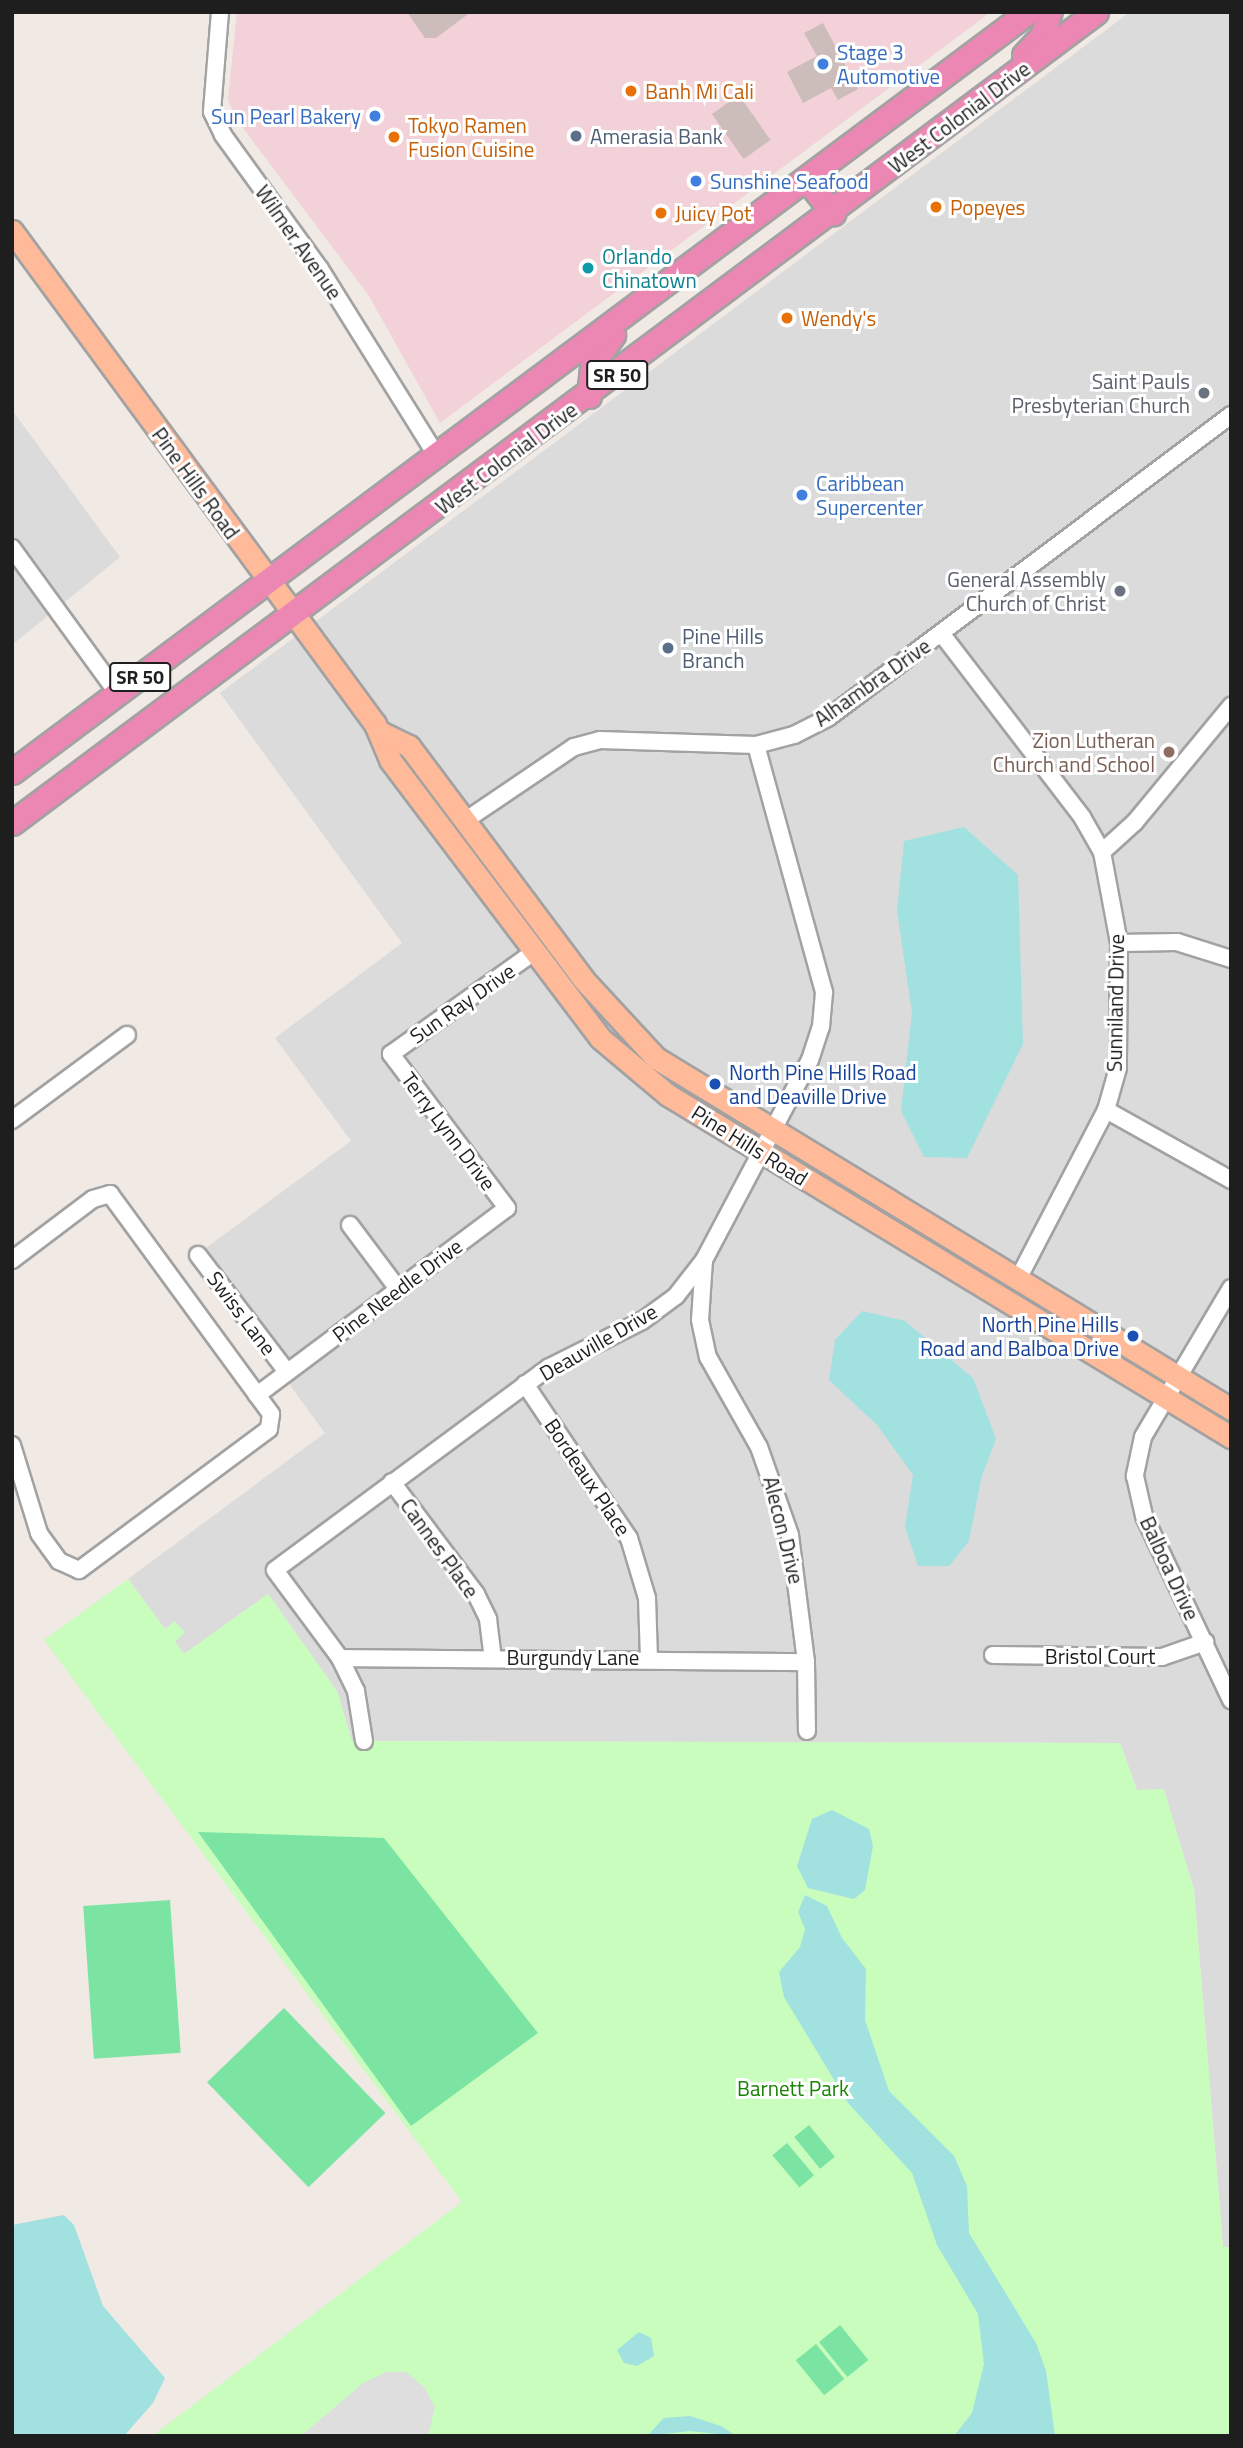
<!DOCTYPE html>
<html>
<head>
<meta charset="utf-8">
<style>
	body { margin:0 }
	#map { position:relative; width:1243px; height:2448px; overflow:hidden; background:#f0e9e4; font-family:"Titillium Web",sans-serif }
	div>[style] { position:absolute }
	.residential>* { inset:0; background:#dcdbdc }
	.commercial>* { inset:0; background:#f2d2d8 }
	.park>* { inset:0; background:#c8fdbe }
	.pitch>* { inset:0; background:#7ce4a2; transform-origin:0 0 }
	.parking>* { inset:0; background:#dedede }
	.water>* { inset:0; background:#a1e1df }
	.building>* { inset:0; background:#ccbdba; transform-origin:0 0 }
	.roads { filter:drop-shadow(2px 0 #a2a2a2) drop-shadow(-2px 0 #a2a2a2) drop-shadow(0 2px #a2a2a2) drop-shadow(0 -2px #a2a2a2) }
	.minor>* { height:16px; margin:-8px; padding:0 8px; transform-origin:8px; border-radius:8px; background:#fff }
	.major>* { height:21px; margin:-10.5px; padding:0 10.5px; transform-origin:10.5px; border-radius:10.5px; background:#ffba9a }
	.highway>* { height:23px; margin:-11.5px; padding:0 11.5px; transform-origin:11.5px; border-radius:11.5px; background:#ec86b3 }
	.dots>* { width:19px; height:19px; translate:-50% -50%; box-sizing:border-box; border:4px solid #fff; border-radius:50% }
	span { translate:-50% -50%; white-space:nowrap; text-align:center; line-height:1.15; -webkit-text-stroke:6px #fff; paint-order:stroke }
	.shield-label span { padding:2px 5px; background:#fff; border:2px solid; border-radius:5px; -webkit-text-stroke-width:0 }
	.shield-label { font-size:19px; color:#1e1e1e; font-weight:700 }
	.shop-label { font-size:21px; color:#366cbe }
	.left { translate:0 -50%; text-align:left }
	.right { translate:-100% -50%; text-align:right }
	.food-label { font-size:21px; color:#c56008 }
	.street-label { font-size:21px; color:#1e1e1e }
	.service-label { font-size:21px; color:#4e5e75 }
	.culture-label { font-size:21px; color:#0d838f }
	.worship-label { font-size:21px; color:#5b616d }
	.education-label { font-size:21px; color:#785e54 }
	.transit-label { font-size:21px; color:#164399 }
	.park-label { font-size:21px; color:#198404 }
	.frame { position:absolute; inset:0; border:14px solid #1e1e1e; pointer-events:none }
</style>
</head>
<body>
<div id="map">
	<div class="residential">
		<div style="clip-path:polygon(1130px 12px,1231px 12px,1231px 2247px,1223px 2247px,1194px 1890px,1164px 1790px,1137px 1790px,1120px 1743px,351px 1741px,337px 1691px,268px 1594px,184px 1654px,174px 1641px,184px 1633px,175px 1622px,165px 1629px,128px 1579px,325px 1433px,195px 1256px,351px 1141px,275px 1038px,402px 943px,220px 693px)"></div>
		<div style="clip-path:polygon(12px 410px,120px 557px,12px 645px)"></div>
	</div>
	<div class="commercial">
		<div style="clip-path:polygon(237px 12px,991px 12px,440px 423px,369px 296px,237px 120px,228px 100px)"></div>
	</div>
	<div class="park">
		<div style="clip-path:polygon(128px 1579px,165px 1629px,175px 1621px,185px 1633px,175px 1641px,184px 1654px,268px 1594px,337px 1691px,352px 1741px,1120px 1743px,1137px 1790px,1164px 1789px,1194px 1890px,1223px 2247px,1231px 2247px,1231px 2436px,152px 2436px,462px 2202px,44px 1640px)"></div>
	</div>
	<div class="pitch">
		<div style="clip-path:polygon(198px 1832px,384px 1838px,538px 2033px,411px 2126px)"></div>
		<div style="left:170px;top:1900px;width:153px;height:87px;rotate:86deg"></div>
		<div style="left:284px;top:2008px;width:146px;height:107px;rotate:46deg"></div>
		<div style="left:809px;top:2125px;width:41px;height:19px;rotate:51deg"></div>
		<div style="left:787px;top:2143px;width:42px;height:19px;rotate:50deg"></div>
		<div style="left:840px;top:2325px;width:45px;height:27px;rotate:51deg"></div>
		<div style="left:816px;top:2344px;width:45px;height:26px;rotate:51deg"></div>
	</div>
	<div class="parking">
		<div style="clip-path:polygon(387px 2372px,406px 2372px,424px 2387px,435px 2407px,428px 2436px,301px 2436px,363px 2383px)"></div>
	</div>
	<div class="water">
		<div style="clip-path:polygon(964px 827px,1018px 875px,1023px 1044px,967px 1158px,924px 1157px,901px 1111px,912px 1013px,897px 911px,904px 841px)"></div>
		<div style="clip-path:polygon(862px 1311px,905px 1321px,973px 1378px,996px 1439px,981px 1479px,969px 1541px,949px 1566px,918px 1566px,905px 1527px,913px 1475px,877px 1425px,829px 1380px,835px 1340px)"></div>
		<div style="clip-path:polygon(832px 1810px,869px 1829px,873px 1846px,865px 1890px,854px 1899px,808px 1888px,797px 1866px,812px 1819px)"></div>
		<div style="clip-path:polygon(805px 1895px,827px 1906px,842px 1938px,866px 1969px,865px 2020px,889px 2091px,954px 2156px,967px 2186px,969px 2233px,1036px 2343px,1046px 2371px,1055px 2436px,954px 2436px,972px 2413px,984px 2364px,978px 2314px,937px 2245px,912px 2173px,848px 2103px,784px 1997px,779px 1972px,800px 1947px,805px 1929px,798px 1912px)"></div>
		<div style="clip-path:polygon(64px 2215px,74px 2225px,103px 2306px,165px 2378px,153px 2403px,124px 2436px,12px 2436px,12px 2225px)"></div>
		<div style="clip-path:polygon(639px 2332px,651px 2338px,654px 2356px,637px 2366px,624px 2363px,617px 2350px)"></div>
		<div style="clip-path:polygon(690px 2416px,721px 2426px,736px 2436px,690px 2431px,647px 2436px,664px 2418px)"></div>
	</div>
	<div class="building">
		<div style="clip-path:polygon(407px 12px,471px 12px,436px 38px,425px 38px)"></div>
		<div style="clip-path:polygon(823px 23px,858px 89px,838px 100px,831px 88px,803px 103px,787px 72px,817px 56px,804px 33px)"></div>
		<div style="left:739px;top:95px;width:55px;height:33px;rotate:55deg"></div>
	</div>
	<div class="roads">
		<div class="minor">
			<div style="left:220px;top:12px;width:100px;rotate:94.6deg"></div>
			<div style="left:212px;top:112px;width:25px;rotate:64deg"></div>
			<div style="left:223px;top:135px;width:165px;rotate:54.1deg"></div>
			<div style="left:320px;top:269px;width:223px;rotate:58deg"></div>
			<div style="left:12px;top:548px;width:180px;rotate:54deg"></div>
			<div style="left:941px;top:633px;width:232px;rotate:52.5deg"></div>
			<div style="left:1082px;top:817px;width:40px;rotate:60.3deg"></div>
			<div style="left:1102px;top:852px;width:93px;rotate:79.4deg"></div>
			<div style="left:1119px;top:943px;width:125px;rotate:90.5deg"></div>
			<div style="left:1118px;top:1068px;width:44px;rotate:105.9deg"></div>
			<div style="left:1106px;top:1110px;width:191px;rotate:117.5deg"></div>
			<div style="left:466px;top:820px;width:130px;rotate:-34.1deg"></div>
			<div style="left:574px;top:747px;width:27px;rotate:-15deg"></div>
			<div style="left:600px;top:740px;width:156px;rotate:1.8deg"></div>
			<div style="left:756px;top:745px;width:39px;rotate:-15deg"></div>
			<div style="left:794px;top:735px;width:39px;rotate:-27deg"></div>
			<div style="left:829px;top:717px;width:503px;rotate:-36.92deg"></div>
			<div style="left:1102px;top:852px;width:45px;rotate:-42.3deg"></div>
			<div style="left:1135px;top:822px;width:151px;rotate:-50.4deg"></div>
			<div style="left:1119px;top:943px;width:58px;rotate:-1deg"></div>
			<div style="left:1177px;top:942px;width:57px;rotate:17.5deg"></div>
			<div style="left:1106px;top:1110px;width:143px;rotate:29.2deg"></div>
			<div style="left:12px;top:1120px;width:143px;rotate:-36.5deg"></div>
			<div style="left:350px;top:1225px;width:80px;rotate:53.1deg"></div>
			<div style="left:198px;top:1255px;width:147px;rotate:52.7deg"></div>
			<div style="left:12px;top:1260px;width:101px;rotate:-37deg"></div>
			<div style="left:93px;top:1199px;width:18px;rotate:-16deg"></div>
			<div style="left:110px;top:1194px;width:273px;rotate:53.8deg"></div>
			<div style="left:271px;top:1414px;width:15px;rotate:98deg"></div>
			<div style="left:269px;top:1429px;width:237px;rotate:143.4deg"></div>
			<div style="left:79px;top:1570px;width:22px;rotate:-156deg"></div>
			<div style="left:59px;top:1561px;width:34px;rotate:-126deg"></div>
			<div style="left:39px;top:1533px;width:92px;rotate:-107.1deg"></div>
			<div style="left:704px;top:1260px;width:60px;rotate:93.8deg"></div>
			<div style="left:700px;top:1320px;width:38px;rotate:78deg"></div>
			<div style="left:708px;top:1357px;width:103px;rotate:60.5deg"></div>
			<div style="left:759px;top:1447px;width:93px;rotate:70.6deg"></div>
			<div style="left:790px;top:1535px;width:128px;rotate:82.8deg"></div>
			<div style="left:806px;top:1662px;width:69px;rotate:89.2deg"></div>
			<div style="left:1231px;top:1288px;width:173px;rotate:120.6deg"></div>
			<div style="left:1143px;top:1437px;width:40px;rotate:102deg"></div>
			<div style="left:1135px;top:1476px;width:41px;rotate:77.3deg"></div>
			<div style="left:1144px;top:1516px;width:204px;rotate:64.7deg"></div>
			<div style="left:525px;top:1384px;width:186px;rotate:56deg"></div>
			<div style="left:629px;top:1538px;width:63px;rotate:73.3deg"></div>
			<div style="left:647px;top:1598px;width:60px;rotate:88.1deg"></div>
			<div style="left:257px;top:1395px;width:312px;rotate:-36.8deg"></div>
			<div style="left:507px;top:1208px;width:193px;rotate:-127deg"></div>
			<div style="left:391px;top:1054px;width:176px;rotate:-35.5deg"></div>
			<div style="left:392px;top:1482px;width:140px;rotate:53.1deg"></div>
			<div style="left:476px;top:1594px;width:28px;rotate:64deg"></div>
			<div style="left:488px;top:1619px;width:38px;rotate:83deg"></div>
			<div style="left:993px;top:1655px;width:169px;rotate:0.7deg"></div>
			<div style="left:1162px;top:1657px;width:46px;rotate:-19.2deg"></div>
			<div style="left:340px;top:1658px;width:466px;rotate:0.5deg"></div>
			<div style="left:364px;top:1741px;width:51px;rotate:-99.1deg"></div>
			<div style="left:356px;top:1691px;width:37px;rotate:-116deg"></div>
			<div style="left:340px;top:1658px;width:109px;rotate:-126.5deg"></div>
			<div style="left:275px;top:1570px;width:340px;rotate:-36.5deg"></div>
			<div style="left:548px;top:1368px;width:105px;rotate:-26.6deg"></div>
			<div style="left:642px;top:1321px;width:42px;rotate:-36.3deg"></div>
			<div style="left:676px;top:1296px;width:46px;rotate:-52.1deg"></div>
			<div style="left:704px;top:1260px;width:226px;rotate:-62.1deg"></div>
			<div style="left:810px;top:1060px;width:35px;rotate:-72deg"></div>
			<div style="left:821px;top:1027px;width:35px;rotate:-85deg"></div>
			<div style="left:824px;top:992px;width:256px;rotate:-105.4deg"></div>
		</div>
		<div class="major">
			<div style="left:12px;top:231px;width:612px;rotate:53.64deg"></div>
			<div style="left:375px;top:724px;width:39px;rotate:67deg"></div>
			<div style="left:390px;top:760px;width:348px;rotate:52.9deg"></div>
			<div style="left:600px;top:1038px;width:89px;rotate:40deg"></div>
			<div style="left:668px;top:1095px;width:659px;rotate:31.28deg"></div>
			<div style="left:382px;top:733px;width:30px;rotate:26deg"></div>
			<div style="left:409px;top:746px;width:291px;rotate:53.2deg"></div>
			<div style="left:583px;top:979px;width:108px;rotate:47.3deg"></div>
			<div style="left:656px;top:1058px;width:674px;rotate:31.4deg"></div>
		</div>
		<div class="highway">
			<div style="left:1024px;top:55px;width:26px;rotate:-47deg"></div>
			<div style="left:1042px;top:36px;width:25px;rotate:-72deg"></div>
			<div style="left:808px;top:181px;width:41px;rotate:52deg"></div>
			<div style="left:589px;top:396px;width:31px;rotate:-84deg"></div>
			<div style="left:592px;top:365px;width:37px;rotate:-55deg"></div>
			<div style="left:12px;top:772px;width:1269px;rotate:-36.8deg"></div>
			<div style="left:12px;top:823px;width:1354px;rotate:-36.8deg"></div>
		</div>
	</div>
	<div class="dots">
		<div style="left:823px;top:64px;background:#3f7fe0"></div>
		<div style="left:631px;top:91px;background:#e8710a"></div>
		<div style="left:375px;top:116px;background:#3f7fe0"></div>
		<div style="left:576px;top:136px;background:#5c6f8a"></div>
		<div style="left:394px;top:137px;background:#e8710a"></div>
		<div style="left:696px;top:181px;background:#3f7fe0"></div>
		<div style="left:936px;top:207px;background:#e8710a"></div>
		<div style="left:661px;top:213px;background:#e8710a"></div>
		<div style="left:588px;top:268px;background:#0f9aa8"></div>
		<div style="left:787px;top:318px;background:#e8710a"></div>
		<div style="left:1204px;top:393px;background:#6b7280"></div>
		<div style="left:802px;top:495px;background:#3f7fe0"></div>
		<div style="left:1120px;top:591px;background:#6b7280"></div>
		<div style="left:668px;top:648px;background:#5c6f8a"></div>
		<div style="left:1169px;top:752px;background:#8d6e63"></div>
		<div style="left:715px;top:1084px;background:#1a4fb4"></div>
		<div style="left:1133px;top:1336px;background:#1a4fb4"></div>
	</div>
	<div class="shield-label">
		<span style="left:617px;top:375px">SR 50</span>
		<span style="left:140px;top:677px">SR 50</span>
	</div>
	<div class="shop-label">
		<span class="left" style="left:837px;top:64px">Stage 3<br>Automotive</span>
		<span class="right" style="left:361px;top:116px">Sun Pearl Bakery</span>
		<span class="left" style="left:710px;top:181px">Sunshine Seafood</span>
		<span class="left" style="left:816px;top:495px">Caribbean<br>Supercenter</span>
	</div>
	<div class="food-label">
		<span class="left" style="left:645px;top:91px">Banh Mi Cali</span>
		<span class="left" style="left:408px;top:137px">Tokyo Ramen<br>Fusion Cuisine</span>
		<span class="left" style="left:950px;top:207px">Popeyes</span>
		<span class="left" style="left:675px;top:213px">Juicy Pot</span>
		<span class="left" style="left:801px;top:318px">Wendy's</span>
	</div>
	<div class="street-label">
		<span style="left:959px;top:117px;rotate:-37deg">West Colonial Drive</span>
		<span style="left:299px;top:242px;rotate:55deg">Wilmer Avenue</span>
		<span style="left:506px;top:458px;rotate:-37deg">West Colonial Drive</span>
		<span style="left:196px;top:483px;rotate:54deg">Pine Hills Road</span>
		<span style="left:872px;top:682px;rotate:-35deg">Alhambra Drive</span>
		<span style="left:462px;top:1003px;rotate:-35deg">Sun Ray Drive</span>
		<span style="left:1115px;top:1003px;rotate:-89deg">Sunniland Drive</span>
		<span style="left:449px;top:1131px;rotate:53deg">Terry Lynn Drive</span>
		<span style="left:750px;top:1145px;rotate:32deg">Pine Hills Road</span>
		<span style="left:397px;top:1290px;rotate:-37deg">Pine Needle Drive</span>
		<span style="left:242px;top:1313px;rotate:53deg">Swiss Lane</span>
		<span style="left:598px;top:1342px;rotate:-30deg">Deauville Drive</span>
		<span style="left:588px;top:1477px;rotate:56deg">Bordeaux Place</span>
		<span style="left:784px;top:1530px;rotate:76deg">Alecon Drive</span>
		<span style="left:440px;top:1548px;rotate:54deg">Cannes Place</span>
		<span style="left:1170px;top:1568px;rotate:65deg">Balboa Drive</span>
		<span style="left:1100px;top:1656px">Bristol Court</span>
		<span style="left:573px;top:1657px">Burgundy Lane</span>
	</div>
	<div class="service-label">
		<span class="left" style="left:590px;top:136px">Amerasia Bank</span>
		<span class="left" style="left:682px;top:648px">Pine Hills<br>Branch</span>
	</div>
	<div class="culture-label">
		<span class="left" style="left:602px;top:268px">Orlando<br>Chinatown</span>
	</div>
	<div class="worship-label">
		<span class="right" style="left:1190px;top:393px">Saint Pauls<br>Presbyterian Church</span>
		<span class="right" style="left:1106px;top:591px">General Assembly<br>Church of Christ</span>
	</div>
	<div class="education-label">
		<span class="right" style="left:1155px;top:752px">Zion Lutheran<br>Church and School</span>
	</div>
	<div class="transit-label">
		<span class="left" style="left:729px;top:1084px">North Pine Hills Road<br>and Deaville Drive</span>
		<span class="right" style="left:1119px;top:1336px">North Pine Hills<br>Road and Balboa Drive</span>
	</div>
	<div class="park-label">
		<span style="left:793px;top:2088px">Barnett Park</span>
	</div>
	<div class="frame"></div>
</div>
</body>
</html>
